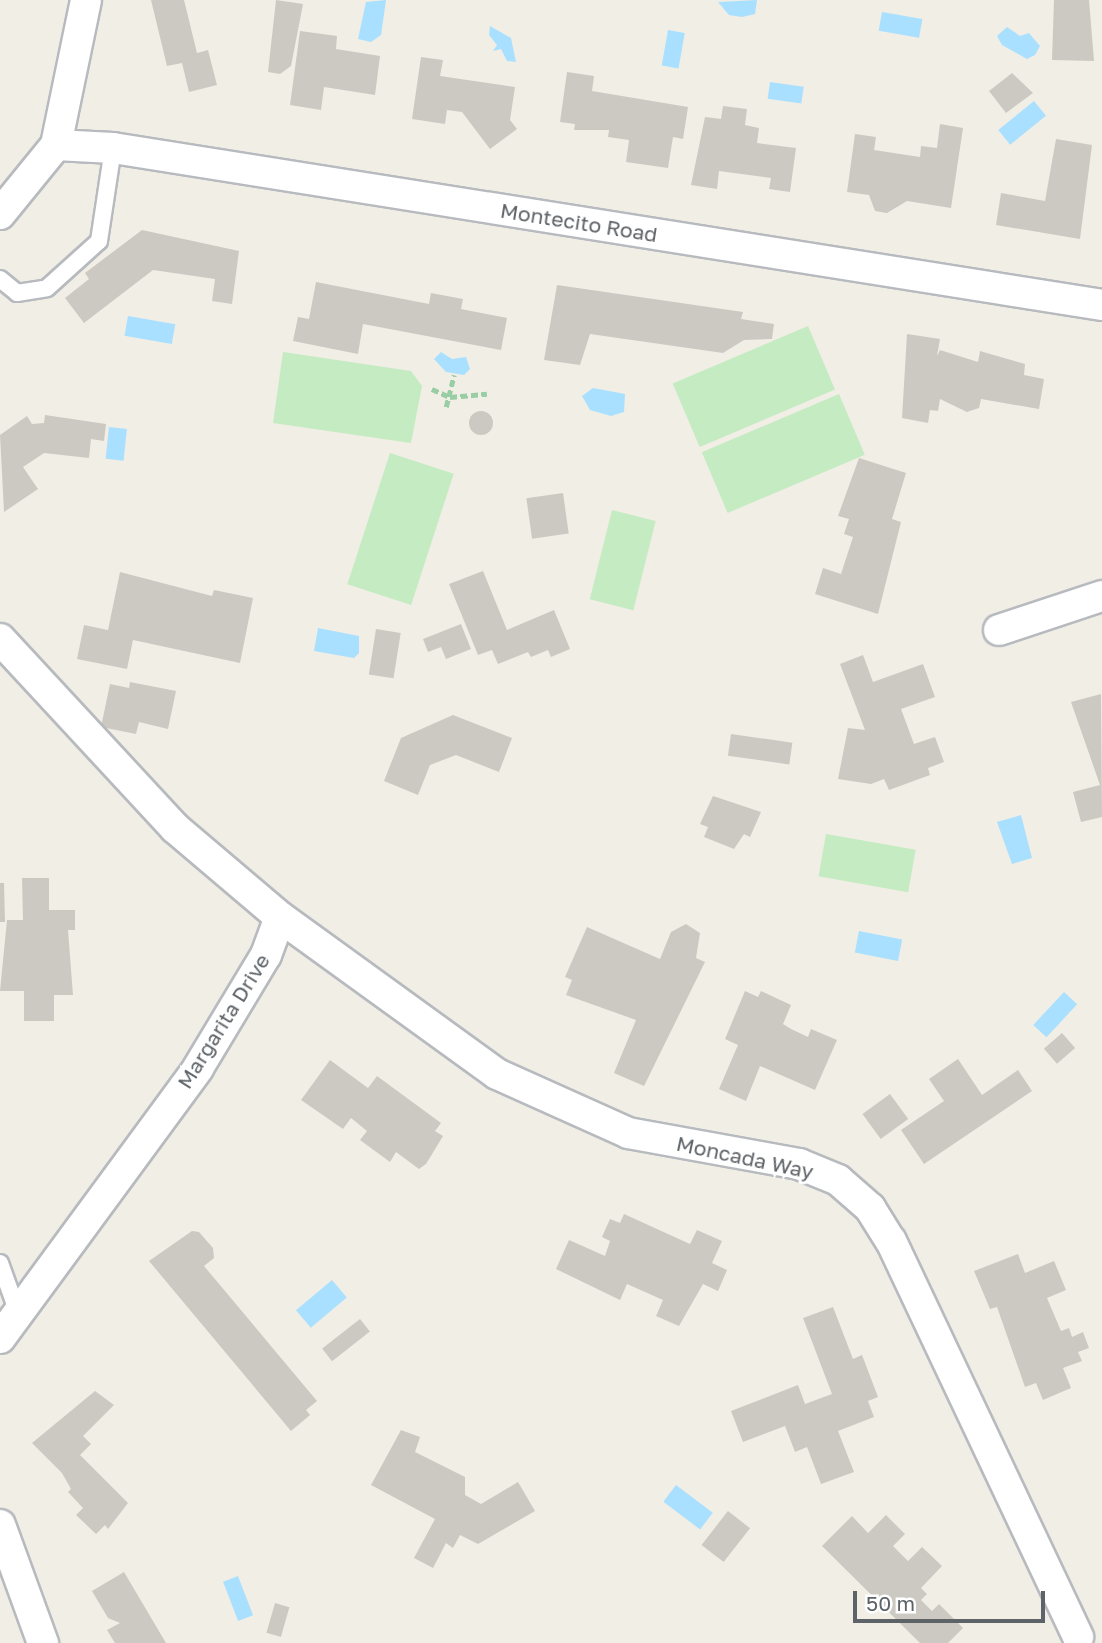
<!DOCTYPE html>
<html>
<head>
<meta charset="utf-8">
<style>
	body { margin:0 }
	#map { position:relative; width:1102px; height:1643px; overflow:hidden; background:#f1eee6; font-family:"Golos Text",sans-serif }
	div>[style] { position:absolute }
	.green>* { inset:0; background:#c4ebc1; transform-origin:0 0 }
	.water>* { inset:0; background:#a9e0ff; transform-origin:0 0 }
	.building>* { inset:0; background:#ccc9c3; transform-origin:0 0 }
	.round { border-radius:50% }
	.path>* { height:4.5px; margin-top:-2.25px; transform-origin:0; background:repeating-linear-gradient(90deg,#99cda3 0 7px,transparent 0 10.5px) }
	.roads { filter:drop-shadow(2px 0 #b7babe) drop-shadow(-2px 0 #b7babe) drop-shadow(0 2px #b7babe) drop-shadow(0 -2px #b7babe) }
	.service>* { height:16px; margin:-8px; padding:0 8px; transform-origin:8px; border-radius:8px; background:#fff }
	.minor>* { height:30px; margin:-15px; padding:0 15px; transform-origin:15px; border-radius:15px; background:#fff }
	span { translate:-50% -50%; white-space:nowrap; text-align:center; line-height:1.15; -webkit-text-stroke:6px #fff; paint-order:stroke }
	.street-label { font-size:21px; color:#5e6368 }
	.scale { position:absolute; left:853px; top:1591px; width:192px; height:32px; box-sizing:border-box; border:4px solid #5e6368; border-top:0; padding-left:9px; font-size:21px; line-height:24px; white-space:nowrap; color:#5e6368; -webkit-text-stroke:5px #fff; paint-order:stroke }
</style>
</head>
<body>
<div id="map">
	<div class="green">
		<div style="left:808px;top:326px;width:69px;height:147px;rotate:67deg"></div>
		<div style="clip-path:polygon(283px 352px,411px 371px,422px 386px,411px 443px,273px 423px)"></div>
		<div style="left:839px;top:394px;width:66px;height:149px;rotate:67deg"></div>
		<div style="left:390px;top:453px;width:67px;height:138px;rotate:18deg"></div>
		<div style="left:612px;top:510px;width:45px;height:92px;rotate:14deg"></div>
		<div style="left:826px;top:834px;width:91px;height:43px;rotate:10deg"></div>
	</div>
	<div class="water">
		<div style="clip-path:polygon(386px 0,381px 35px,371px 42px,358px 39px,366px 2px)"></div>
		<div style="clip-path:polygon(757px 0,755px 14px,742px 17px,729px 15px,718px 2px)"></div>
		<div style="left:882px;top:12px;width:41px;height:19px;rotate:10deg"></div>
		<div style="clip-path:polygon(490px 26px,511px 38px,516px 62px,507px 61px,501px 49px,493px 51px,497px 45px,489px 35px)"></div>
		<div style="clip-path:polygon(1007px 27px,1020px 36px,1029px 33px,1040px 46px,1035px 55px,1027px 59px,1002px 45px,997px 36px)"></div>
		<div style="left:668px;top:30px;width:17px;height:36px;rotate:10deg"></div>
		<div style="left:770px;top:82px;width:34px;height:17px;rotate:8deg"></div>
		<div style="left:1034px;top:101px;width:19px;height:46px;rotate:51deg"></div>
		<div style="left:128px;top:316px;width:48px;height:20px;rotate:10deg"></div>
		<div style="clip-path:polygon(441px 352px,452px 359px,466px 357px,470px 369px,464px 375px,446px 372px,434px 359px)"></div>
		<div style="clip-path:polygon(593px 388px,625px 394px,624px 412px,611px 416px,590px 410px,582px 396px)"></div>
		<div style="left:109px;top:427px;width:18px;height:32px;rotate:6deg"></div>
		<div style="clip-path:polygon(318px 628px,359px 636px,359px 653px,354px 658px,314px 651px)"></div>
		<div style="clip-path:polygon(1021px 815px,1032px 858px,1012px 864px,997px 822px)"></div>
		<div style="left:859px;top:931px;width:44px;height:22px;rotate:11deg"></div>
		<div style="left:1064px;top:992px;width:18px;height:45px;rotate:43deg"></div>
		<div style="left:332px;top:1280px;width:23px;height:47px;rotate:50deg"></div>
		<div style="left:676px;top:1485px;width:46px;height:21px;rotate:37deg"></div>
		<div style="left:238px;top:1576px;width:42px;height:16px;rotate:69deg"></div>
	</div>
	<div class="building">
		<div style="clip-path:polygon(151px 0,184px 0,197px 53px,208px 50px,217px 85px,189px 92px,182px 63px,167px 66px)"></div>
		<div style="clip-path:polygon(276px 0,303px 4px,291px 66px,280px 74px,268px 72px)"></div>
		<div style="clip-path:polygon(1054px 0,1089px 0,1094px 61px,1052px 60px)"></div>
		<div style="clip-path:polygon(300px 31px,337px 36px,336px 49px,380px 56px,375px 95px,324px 87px,321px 110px,290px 105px)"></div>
		<div style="clip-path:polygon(421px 57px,443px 60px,440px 76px,515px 87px,510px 120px,517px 129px,490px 149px,462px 112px,447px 110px,445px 124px,412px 119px)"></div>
		<div style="clip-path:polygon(567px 72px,594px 76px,592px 91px,688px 107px,683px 139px,673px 137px,668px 168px,626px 162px,629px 140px,608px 137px,609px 130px,574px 130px,575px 124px,560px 122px)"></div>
		<div style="clip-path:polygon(1012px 73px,1033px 93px,1006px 113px,989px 91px)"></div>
		<div style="clip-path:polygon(723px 106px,747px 109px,745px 125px,759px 128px,757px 143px,796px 148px,790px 192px,769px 189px,771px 178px,719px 171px,717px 189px,691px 185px,705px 117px,721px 119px)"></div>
		<div style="clip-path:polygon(940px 124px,963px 128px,951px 208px,907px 201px,887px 213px,875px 211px,869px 195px,847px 192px,855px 134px,876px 137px,874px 150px,920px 157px,921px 146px,937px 148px)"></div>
		<div style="clip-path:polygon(1056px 139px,1092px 145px,1080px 239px,996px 225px,1001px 193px,1045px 201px)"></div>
		<div style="clip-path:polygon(142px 230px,239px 251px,232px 304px,212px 301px,215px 279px,153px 270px,84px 323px,65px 298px,89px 279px,85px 273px)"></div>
		<div style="clip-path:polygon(316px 282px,429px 304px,431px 293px,463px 299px,461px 309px,507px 318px,501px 350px,363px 324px,358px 354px,293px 341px,298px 317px,309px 319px)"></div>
		<div style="clip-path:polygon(557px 285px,743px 312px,741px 319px,774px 324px,772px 339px,744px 340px,723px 353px,590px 334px,580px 365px,544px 360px)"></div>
		<div style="clip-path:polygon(907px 334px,940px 339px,937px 356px,940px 350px,978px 362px,980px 351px,1025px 364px,1024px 375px,1044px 379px,1039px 409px,981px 399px,979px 408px,967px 412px,940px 399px,938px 411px,930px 410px,928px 423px,902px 418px)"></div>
		<div class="round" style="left:469px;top:411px;width:24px;height:24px"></div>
		<div style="clip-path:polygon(45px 415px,106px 424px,104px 441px,91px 439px,89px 458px,44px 453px,23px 467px,38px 489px,4px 512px,0 435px,27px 416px,32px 424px,44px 423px)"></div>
		<div style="clip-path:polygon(859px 458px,906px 473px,892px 519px,901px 522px,878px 614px,815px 594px,823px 568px,841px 574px,853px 537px,844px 534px,849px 519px,838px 516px)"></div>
		<div style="left:563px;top:493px;width:41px;height:37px;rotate:82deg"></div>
		<div style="clip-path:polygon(483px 571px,507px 630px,554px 610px,570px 649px,551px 657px,548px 650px,531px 657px,528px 652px,498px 664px,492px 650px,478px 655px,449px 584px)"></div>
		<div style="clip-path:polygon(120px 572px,212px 596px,214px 590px,253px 598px,240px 663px,133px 640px,127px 669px,77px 659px,84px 625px,108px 630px)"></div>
		<div style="clip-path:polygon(461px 624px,471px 649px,446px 659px,441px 647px,428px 652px,423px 639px)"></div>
		<div style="left:376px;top:629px;width:25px;height:46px;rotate:9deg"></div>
		<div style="clip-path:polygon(863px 655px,873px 682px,923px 664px,935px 697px,901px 709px,914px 744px,935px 737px,944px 762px,928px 768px,930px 775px,889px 790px,884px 779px,871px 784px,838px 779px,848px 728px,865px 730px,840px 664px)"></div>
		<div style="clip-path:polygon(130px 682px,176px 691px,168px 729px,139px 722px,136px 734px,101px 727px,110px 684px,129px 688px)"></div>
		<div style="clip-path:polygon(1101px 694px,1102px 817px,1081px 822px,1073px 792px,1100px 785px,1071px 702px)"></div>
		<div style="clip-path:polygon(453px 715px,512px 738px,499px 772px,456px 755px,430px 765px,418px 795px,384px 781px,401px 738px)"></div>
		<div style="left:731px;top:734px;width:62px;height:22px;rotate:8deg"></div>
		<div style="clip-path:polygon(713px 796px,761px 812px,750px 837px,744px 834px,734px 849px,704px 837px,708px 827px,700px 824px)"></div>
		<div style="clip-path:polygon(22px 878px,49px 878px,49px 910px,75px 910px,75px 930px,68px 930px,73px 995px,54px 995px,54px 1021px,24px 1021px,24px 991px,0 991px,7px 920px,23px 920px)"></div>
		<div style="clip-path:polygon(0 883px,4px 883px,5px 922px,0 922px)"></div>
		<div style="clip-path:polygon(686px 924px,700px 933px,696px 958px,705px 962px,644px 1086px,614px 1073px,636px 1020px,566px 995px,572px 980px,565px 977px,587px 927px,660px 959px,671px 932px)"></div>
		<div style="clip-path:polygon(745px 991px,758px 997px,761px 991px,791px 1005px,783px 1024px,791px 1029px,808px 1037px,811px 1029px,837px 1040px,815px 1090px,760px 1066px,746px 1101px,719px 1089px,738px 1045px,725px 1039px)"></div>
		<div style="left:1062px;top:1033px;width:20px;height:24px;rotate:49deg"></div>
		<div style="clip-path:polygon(958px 1059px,982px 1095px,1018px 1070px,1032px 1091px,924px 1164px,901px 1130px,944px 1101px,929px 1079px)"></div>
		<div style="clip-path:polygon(330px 1060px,368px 1088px,377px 1076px,441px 1123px,435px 1131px,443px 1136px,426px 1164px,419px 1169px,396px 1152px,390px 1162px,360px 1140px,367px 1131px,351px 1118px,343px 1129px,301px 1100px)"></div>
		<div style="left:890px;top:1094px;width:31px;height:34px;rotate:54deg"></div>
		<div style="clip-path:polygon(624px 1214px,690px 1244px,697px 1230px,722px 1241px,712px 1263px,727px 1270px,718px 1291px,703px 1284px,679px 1326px,656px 1316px,663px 1300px,627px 1284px,620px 1300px,556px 1269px,569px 1240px,605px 1256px,610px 1241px,602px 1237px,610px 1219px,620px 1223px)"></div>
		<div style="clip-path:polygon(192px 1231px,199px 1232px,213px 1248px,214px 1258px,204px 1266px,317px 1401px,306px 1410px,310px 1415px,291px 1431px,149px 1261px)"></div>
		<div style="clip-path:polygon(1018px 1254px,1025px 1273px,1054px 1261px,1066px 1290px,1047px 1298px,1061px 1331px,1069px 1328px,1072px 1337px,1083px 1332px,1089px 1348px,1078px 1352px,1082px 1361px,1063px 1368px,1071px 1388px,1043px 1400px,1036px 1383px,1025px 1387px,997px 1307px,990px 1309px,974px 1271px)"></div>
		<div style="clip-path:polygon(833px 1307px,853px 1359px,862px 1355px,878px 1397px,868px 1401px,874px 1417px,838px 1431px,854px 1472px,821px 1484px,807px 1447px,795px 1452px,785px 1426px,743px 1442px,731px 1411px,798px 1385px,805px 1404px,832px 1394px,803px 1318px)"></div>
		<div style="left:360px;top:1319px;width:16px;height:48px;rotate:52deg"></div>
		<div style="clip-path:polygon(95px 1391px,114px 1405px,83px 1436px,91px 1444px,80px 1455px,128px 1503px,108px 1529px,105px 1525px,96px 1534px,76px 1515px,83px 1508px,68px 1492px,71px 1489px,62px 1473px,32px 1443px)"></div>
		<div style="clip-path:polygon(401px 1430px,420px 1437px,415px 1452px,465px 1477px,465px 1495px,481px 1504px,518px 1482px,535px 1511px,478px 1544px,460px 1535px,453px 1548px,446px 1543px,433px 1568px,414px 1558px,435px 1519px,371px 1485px)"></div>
		<div style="left:728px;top:1511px;width:28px;height:43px;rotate:38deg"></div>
		<div style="clip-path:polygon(886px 1515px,905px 1534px,893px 1546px,908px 1561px,922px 1547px,942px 1566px,921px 1588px,927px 1594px,921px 1600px,932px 1611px,939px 1604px,963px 1628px,948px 1643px,920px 1643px,822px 1546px,852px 1516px,868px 1533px)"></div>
		<div style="clip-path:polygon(124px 1572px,166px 1643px,115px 1643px,107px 1630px,120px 1623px,108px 1618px,92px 1591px)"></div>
		<div style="left:275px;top:1603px;width:15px;height:31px;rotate:16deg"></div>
	</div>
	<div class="path">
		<div style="left:432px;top:389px;width:20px;rotate:24deg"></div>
		<div style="left:450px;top:397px;width:37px;rotate:-5deg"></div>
		<div style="left:446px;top:407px;width:33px;rotate:-76deg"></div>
	</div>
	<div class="roads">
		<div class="service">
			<div style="left:0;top:279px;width:22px;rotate:39deg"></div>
			<div style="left:17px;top:293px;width:30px;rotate:-9deg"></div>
			<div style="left:47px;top:288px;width:70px;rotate:-42.1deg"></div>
			<div style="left:99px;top:241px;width:94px;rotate:-81.4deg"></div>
			<div style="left:0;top:1263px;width:53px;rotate:70.2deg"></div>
		</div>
		<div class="minor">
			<div style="left:56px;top:145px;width:57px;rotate:3deg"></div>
			<div style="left:113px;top:148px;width:1001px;rotate:9.02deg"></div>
			<div style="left:0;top:214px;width:89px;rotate:-50.9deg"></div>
			<div style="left:56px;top:145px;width:148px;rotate:-78.3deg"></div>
			<div style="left:999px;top:630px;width:108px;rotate:-18.3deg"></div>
			<div style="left:0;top:639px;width:258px;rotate:47.2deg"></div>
			<div style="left:175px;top:828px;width:138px;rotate:40.3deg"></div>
			<div style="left:280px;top:917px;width:268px;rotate:35.9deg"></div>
			<div style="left:497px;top:1074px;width:144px;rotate:24.2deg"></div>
			<div style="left:628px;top:1133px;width:174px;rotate:10.3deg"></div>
			<div style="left:799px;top:1164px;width:42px;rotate:22.3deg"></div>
			<div style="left:838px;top:1180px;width:43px;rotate:41.2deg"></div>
			<div style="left:870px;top:1208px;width:39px;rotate:58deg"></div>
			<div style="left:891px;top:1241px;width:438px;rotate:64.7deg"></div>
			<div style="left:0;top:1338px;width:335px;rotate:-53.7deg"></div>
			<div style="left:198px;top:1068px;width:132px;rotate:-59deg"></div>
			<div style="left:266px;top:955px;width:40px;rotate:-69.8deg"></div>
			<div style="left:0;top:1525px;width:126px;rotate:70deg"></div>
		</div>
	</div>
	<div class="street-label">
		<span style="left:579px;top:222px;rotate:9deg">Montecito Road</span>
		<span style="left:223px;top:1021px;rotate:-58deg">Margarita Drive</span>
		<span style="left:745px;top:1157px;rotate:12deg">Moncada Way</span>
	</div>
	<div class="scale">50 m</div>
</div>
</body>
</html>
